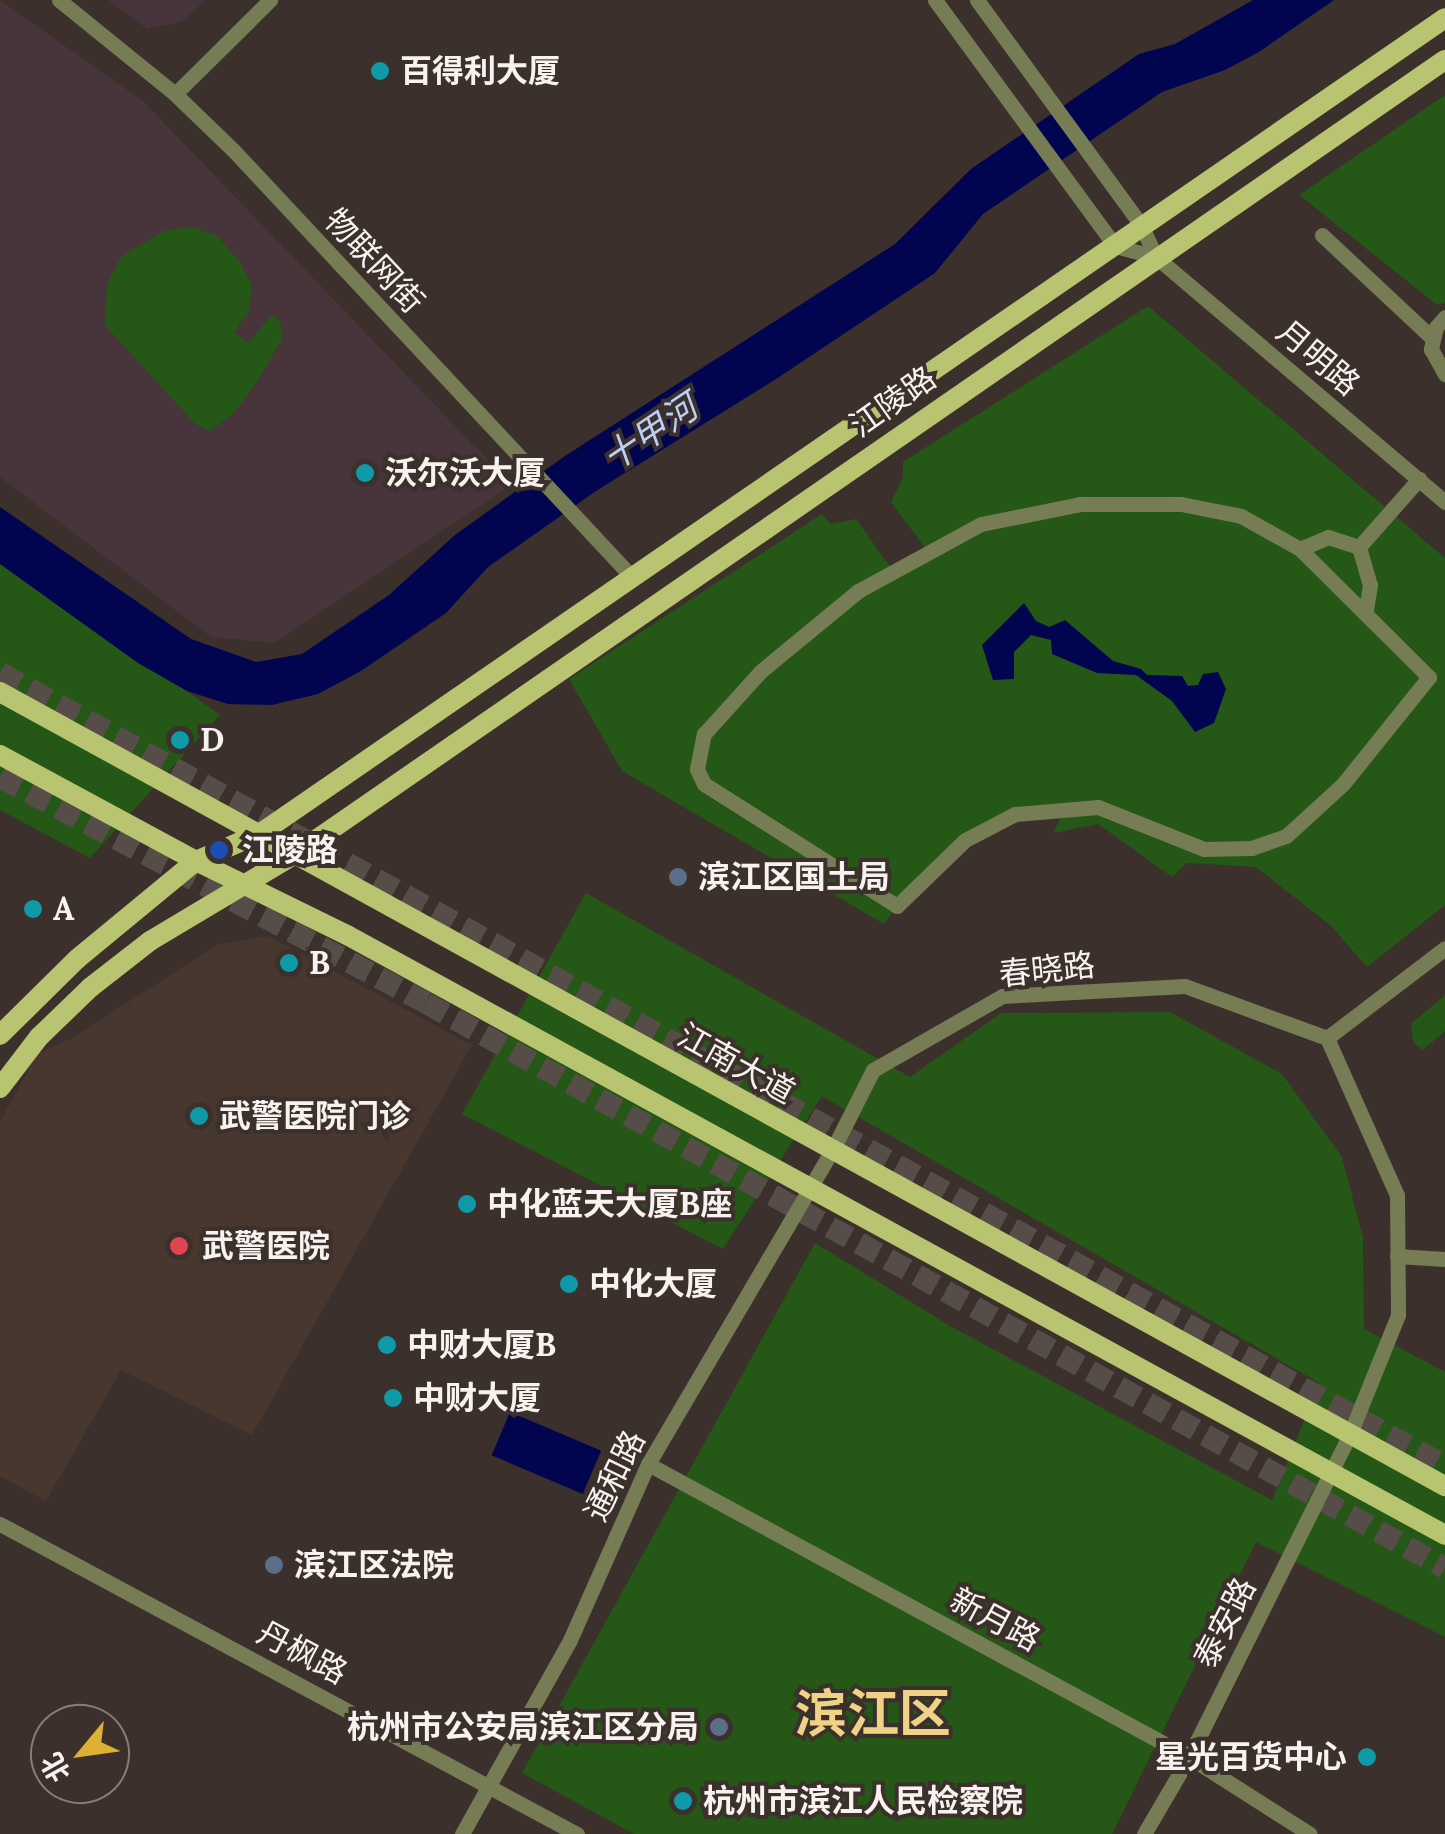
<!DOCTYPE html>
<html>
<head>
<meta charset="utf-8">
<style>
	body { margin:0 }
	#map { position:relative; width:1445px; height:1834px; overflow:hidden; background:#3b302b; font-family:Lora,"Noto Sans SC",serif }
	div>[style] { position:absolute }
	.commercial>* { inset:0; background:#48343b }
	.built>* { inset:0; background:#48372e }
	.green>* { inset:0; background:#255717 }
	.water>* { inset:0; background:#010550; transform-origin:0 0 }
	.highway-tunnel>* { height:22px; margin-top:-11px; transform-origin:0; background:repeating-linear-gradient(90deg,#574d48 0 22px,transparent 0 33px) }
	.minor>* { height:15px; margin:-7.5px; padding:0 7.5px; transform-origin:7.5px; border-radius:7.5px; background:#767c54 }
	.major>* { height:20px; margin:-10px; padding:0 10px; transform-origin:10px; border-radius:10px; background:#b8c470 }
	.dots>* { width:28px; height:28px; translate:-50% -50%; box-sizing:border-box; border:5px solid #3b302b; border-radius:50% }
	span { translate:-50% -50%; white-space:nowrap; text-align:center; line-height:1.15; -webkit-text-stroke:8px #3b302b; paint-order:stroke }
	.poi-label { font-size:32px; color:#f8f2ee; font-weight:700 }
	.left { translate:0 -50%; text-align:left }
	.right { translate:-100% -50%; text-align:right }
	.street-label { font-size:32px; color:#f8f2ee }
	.water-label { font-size:35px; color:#bacff9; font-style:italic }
	.town-label { font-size:52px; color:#f0d286; font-weight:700 }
	.north { position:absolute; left:30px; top:1704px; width:100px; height:100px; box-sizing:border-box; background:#3b302b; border:2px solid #877e79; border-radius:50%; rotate:241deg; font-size:28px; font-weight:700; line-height:40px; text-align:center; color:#f8f2ee }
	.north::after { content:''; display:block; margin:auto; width:35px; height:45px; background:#ddb133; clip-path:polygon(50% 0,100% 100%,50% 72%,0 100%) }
</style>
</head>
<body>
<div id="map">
	<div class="commercial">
		<div style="clip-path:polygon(0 0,143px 101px,512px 485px,274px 643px,211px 637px,0 477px)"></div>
		<div style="clip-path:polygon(108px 0,206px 0,181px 22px,147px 29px)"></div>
	</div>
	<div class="built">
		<div style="clip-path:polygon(268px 936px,472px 1045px,252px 1435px,121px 1370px,46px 1501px,0 1476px,0 1122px,37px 1054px,70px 1039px,219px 944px)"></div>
	</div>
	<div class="green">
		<div style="clip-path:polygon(1445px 95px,1445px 303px,1437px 305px,1299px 195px)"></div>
		<div style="clip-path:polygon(191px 227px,216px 235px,240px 262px,252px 286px,249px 311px,234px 332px,249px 343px,271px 315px,280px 320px,282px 339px,257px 382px,233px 414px,211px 431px,196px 425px,105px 325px,107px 284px,121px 257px,163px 231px)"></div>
		<div style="clip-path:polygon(1148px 306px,1445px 558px,1445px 905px,1367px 967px,1331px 926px,1256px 867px,1187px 863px,1172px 877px,1098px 824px,1053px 833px,1064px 811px,1015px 814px,965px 840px,897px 906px,884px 924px,622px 771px,569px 679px,822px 514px,831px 524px,856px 519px,893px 571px,928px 552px,891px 502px,903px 477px,903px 462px)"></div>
		<div style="clip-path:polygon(0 556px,220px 715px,90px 858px,0 810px)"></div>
		<div style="clip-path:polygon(586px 893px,910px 1077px,1001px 1013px,1170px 1012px,1282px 1074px,1342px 1157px,1363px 1238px,1364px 1329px,1445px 1372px,1445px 1637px,1256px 1542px,1112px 1834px,634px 1834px,522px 1773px,815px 1243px,952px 1327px,1272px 1500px,1319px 1383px,822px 1096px,723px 1249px,462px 1114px)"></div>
		<div style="clip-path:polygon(1445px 995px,1445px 1031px,1423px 1050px,1413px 1042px,1411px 1024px)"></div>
	</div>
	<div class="water">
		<div style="clip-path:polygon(1253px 0,1334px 0,1259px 52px,1225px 70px,1162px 92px,983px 214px,935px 273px,776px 379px,596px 491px,488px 567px,446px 613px,361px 671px,318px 694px,272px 705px,228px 704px,187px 691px,138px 663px,0 564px,0 507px,191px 639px,256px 662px,302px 654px,389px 595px,455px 535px,565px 456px,895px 244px,971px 169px,1139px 54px,1175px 44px)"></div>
		<div style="clip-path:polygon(1024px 603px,1036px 621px,1049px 627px,1065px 620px,1113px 661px,1141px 669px,1147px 675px,1182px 676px,1188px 686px,1198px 685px,1203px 674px,1218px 672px,1226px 689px,1214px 723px,1195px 732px,1172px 701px,1136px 675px,1097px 673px,1052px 654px,1051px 640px,1031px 635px,1014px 652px,1014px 679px,993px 680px,982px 645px)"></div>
		<div style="left:510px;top:1412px;width:99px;height:47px;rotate:23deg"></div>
	</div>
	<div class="highway-tunnel">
		<div style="left:0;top:673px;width:1648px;rotate:28.76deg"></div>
		<div style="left:0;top:777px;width:482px;rotate:27.9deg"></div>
		<div style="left:426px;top:1003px;width:1165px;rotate:29.01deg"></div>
	</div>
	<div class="minor">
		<div style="left:59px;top:0;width:149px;rotate:39deg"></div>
		<div style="left:175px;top:94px;width:83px;rotate:44deg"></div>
		<div style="left:235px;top:152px;width:583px;rotate:46.95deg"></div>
		<div style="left:935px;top:0;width:305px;rotate:53.8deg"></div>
		<div style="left:1115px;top:246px;width:42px;rotate:15deg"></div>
		<div style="left:1156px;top:257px;width:379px;rotate:40.3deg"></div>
		<div style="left:977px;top:0;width:278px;rotate:53.9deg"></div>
		<div style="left:1141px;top:225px;width:35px;rotate:65deg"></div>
		<div style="left:175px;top:94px;width:134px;rotate:-44.7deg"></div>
		<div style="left:1322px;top:235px;width:149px;rotate:43.1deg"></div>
		<div style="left:1445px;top:317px;width:13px;rotate:132deg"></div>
		<div style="left:1436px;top:327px;width:23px;rotate:103deg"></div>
		<div style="left:1431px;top:349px;width:29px;rotate:61deg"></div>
		<div style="left:1080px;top:504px;width:101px"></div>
		<div style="left:1181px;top:504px;width:61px;rotate:11.3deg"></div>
		<div style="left:1241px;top:516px;width:68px;rotate:29.2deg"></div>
		<div style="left:1300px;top:549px;width:182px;rotate:44.8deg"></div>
		<div style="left:1429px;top:677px;width:137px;rotate:128.8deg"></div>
		<div style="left:1343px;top:784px;width:77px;rotate:137.6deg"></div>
		<div style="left:1286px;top:836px;width:36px;rotate:161deg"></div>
		<div style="left:1252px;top:848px;width:48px;rotate:178.8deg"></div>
		<div style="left:1204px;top:849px;width:114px;rotate:-158.4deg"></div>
		<div style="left:1098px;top:807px;width:83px;rotate:175.2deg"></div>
		<div style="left:1015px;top:814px;width:56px;rotate:152.5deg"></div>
		<div style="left:965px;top:840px;width:95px;rotate:135.9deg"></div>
		<div style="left:897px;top:906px;width:228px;rotate:-147.7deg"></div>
		<div style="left:704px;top:784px;width:17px;rotate:-115deg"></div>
		<div style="left:697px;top:769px;width:36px;rotate:-79deg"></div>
		<div style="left:704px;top:734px;width:85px;rotate:-47.9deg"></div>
		<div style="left:761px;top:671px;width:126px;rotate:-39.5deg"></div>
		<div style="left:858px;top:591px;width:140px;rotate:-28.6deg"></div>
		<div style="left:981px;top:524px;width:101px;rotate:-11.4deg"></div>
		<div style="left:1359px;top:547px;width:91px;rotate:-48.6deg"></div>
		<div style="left:1300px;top:549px;width:30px;rotate:-23deg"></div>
		<div style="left:1328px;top:537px;width:33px;rotate:18deg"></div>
		<div style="left:1359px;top:547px;width:40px;rotate:74deg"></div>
		<div style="left:1370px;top:585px;width:26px;rotate:99deg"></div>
		<div style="left:1327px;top:1038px;width:148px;rotate:-37.3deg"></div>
		<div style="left:1397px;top:1256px;width:48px;rotate:3.6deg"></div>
		<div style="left:648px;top:1464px;width:615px;rotate:28.44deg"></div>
		<div style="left:1189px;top:1757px;width:143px;rotate:32.5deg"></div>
		<div style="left:0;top:1524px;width:655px;rotate:28.25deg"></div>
		<div style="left:462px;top:1834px;width:222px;rotate:-60.9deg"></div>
		<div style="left:570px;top:1640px;width:193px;rotate:-66.1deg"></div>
		<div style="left:648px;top:1464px;width:363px;rotate:-59.6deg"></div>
		<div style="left:832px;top:1151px;width:91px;rotate:-63.2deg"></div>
		<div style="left:873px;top:1070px;width:149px;rotate:-29.8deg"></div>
		<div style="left:1002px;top:996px;width:183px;rotate:-3.1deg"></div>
		<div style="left:1185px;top:986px;width:151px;rotate:20.1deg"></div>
		<div style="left:1327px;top:1038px;width:172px;rotate:66deg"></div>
		<div style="left:1397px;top:1195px;width:120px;rotate:89.5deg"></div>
		<div style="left:1398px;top:1315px;width:128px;rotate:112deg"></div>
		<div style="left:1350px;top:1434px;width:361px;rotate:116.5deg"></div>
		<div style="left:1189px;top:1757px;width:89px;rotate:120.3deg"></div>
	</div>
	<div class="major">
		<div style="left:0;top:692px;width:1649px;rotate:28.79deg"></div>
		<div style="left:0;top:755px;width:223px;rotate:28.4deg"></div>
		<div style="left:196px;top:861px;width:168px;rotate:26.1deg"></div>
		<div style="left:347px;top:935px;width:1251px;rotate:28.65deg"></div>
		<div style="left:0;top:1035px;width:108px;rotate:-44.6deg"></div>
		<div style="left:77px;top:959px;width:154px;rotate:-39.5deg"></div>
		<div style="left:196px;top:861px;width:71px;rotate:-23.3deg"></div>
		<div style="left:261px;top:833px;width:1437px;rotate:-34.54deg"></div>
		<div style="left:0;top:1088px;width:64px;rotate:-52.6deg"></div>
		<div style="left:39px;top:1037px;width:72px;rotate:-43.9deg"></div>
		<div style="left:91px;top:987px;width:75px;rotate:-37.9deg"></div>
		<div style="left:150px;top:941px;width:171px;rotate:-30.9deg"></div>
		<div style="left:297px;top:853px;width:1395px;rotate:-34.64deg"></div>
	</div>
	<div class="dots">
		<div style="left:380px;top:71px;background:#0f9aa8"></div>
		<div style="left:365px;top:473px;background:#0f9aa8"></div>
		<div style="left:180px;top:740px;background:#0f9aa8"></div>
		<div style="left:219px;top:850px;background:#1a4fb4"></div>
		<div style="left:678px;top:877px;background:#5c6f8a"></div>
		<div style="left:33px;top:909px;background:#0f9aa8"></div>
		<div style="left:289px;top:963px;background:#0f9aa8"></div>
		<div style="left:199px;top:1116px;background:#0f9aa8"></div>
		<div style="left:467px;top:1204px;background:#0f9aa8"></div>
		<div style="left:179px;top:1246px;background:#e0444e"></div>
		<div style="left:569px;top:1284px;background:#0f9aa8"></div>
		<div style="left:387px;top:1345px;background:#0f9aa8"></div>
		<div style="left:393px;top:1398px;background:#0f9aa8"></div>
		<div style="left:274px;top:1565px;background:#5c6f8a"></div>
		<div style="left:719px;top:1727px;background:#5c6f8a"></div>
		<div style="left:1367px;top:1757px;background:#0f9aa8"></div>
		<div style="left:683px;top:1801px;background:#0f9aa8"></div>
	</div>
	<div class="poi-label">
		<span class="left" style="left:400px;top:71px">百得利大厦</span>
		<span class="left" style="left:385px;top:473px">沃尔沃大厦</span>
		<span class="left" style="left:200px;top:740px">D</span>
		<span class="left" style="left:242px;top:850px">江陵路</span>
		<span class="left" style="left:698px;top:877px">滨江区国土局</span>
		<span class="left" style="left:53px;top:909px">A</span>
		<span class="left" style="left:309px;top:963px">B</span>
		<span class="left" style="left:219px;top:1116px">武警医院门诊</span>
		<span class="left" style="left:487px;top:1204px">中化蓝天大厦B座</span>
		<span class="left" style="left:202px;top:1246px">武警医院</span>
		<span class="left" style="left:589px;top:1284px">中化大厦</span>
		<span class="left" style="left:407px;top:1345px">中财大厦B</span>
		<span class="left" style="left:413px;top:1398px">中财大厦</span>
		<span class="left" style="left:294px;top:1565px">滨江区法院</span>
		<span class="right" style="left:699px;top:1727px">杭州市公安局滨江区分局</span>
		<span class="right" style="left:1347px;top:1757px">星光百货中心</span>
		<span class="left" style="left:703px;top:1801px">杭州市滨江人民检察院</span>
	</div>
	<div class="street-label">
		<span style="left:374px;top:261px;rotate:47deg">物联网街</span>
		<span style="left:1318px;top:358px;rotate:40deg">月明路</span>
		<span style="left:893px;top:402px;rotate:-35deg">江陵路</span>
		<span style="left:1047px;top:970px;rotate:-6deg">春晓路</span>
		<span style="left:736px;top:1064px;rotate:29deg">江南大道</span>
		<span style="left:615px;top:1476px;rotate:-64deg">通和路</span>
		<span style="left:995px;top:1620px;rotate:28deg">新月路</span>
		<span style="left:1225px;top:1623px;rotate:-63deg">泰安路</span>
		<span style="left:302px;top:1653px;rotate:28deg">丹枫路</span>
	</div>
	<div class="water-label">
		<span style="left:650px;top:433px;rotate:-34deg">十甲河</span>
	</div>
	<div class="town-label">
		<span style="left:873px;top:1714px">滨江区</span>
	</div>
	<div class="north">北</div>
</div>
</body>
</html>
